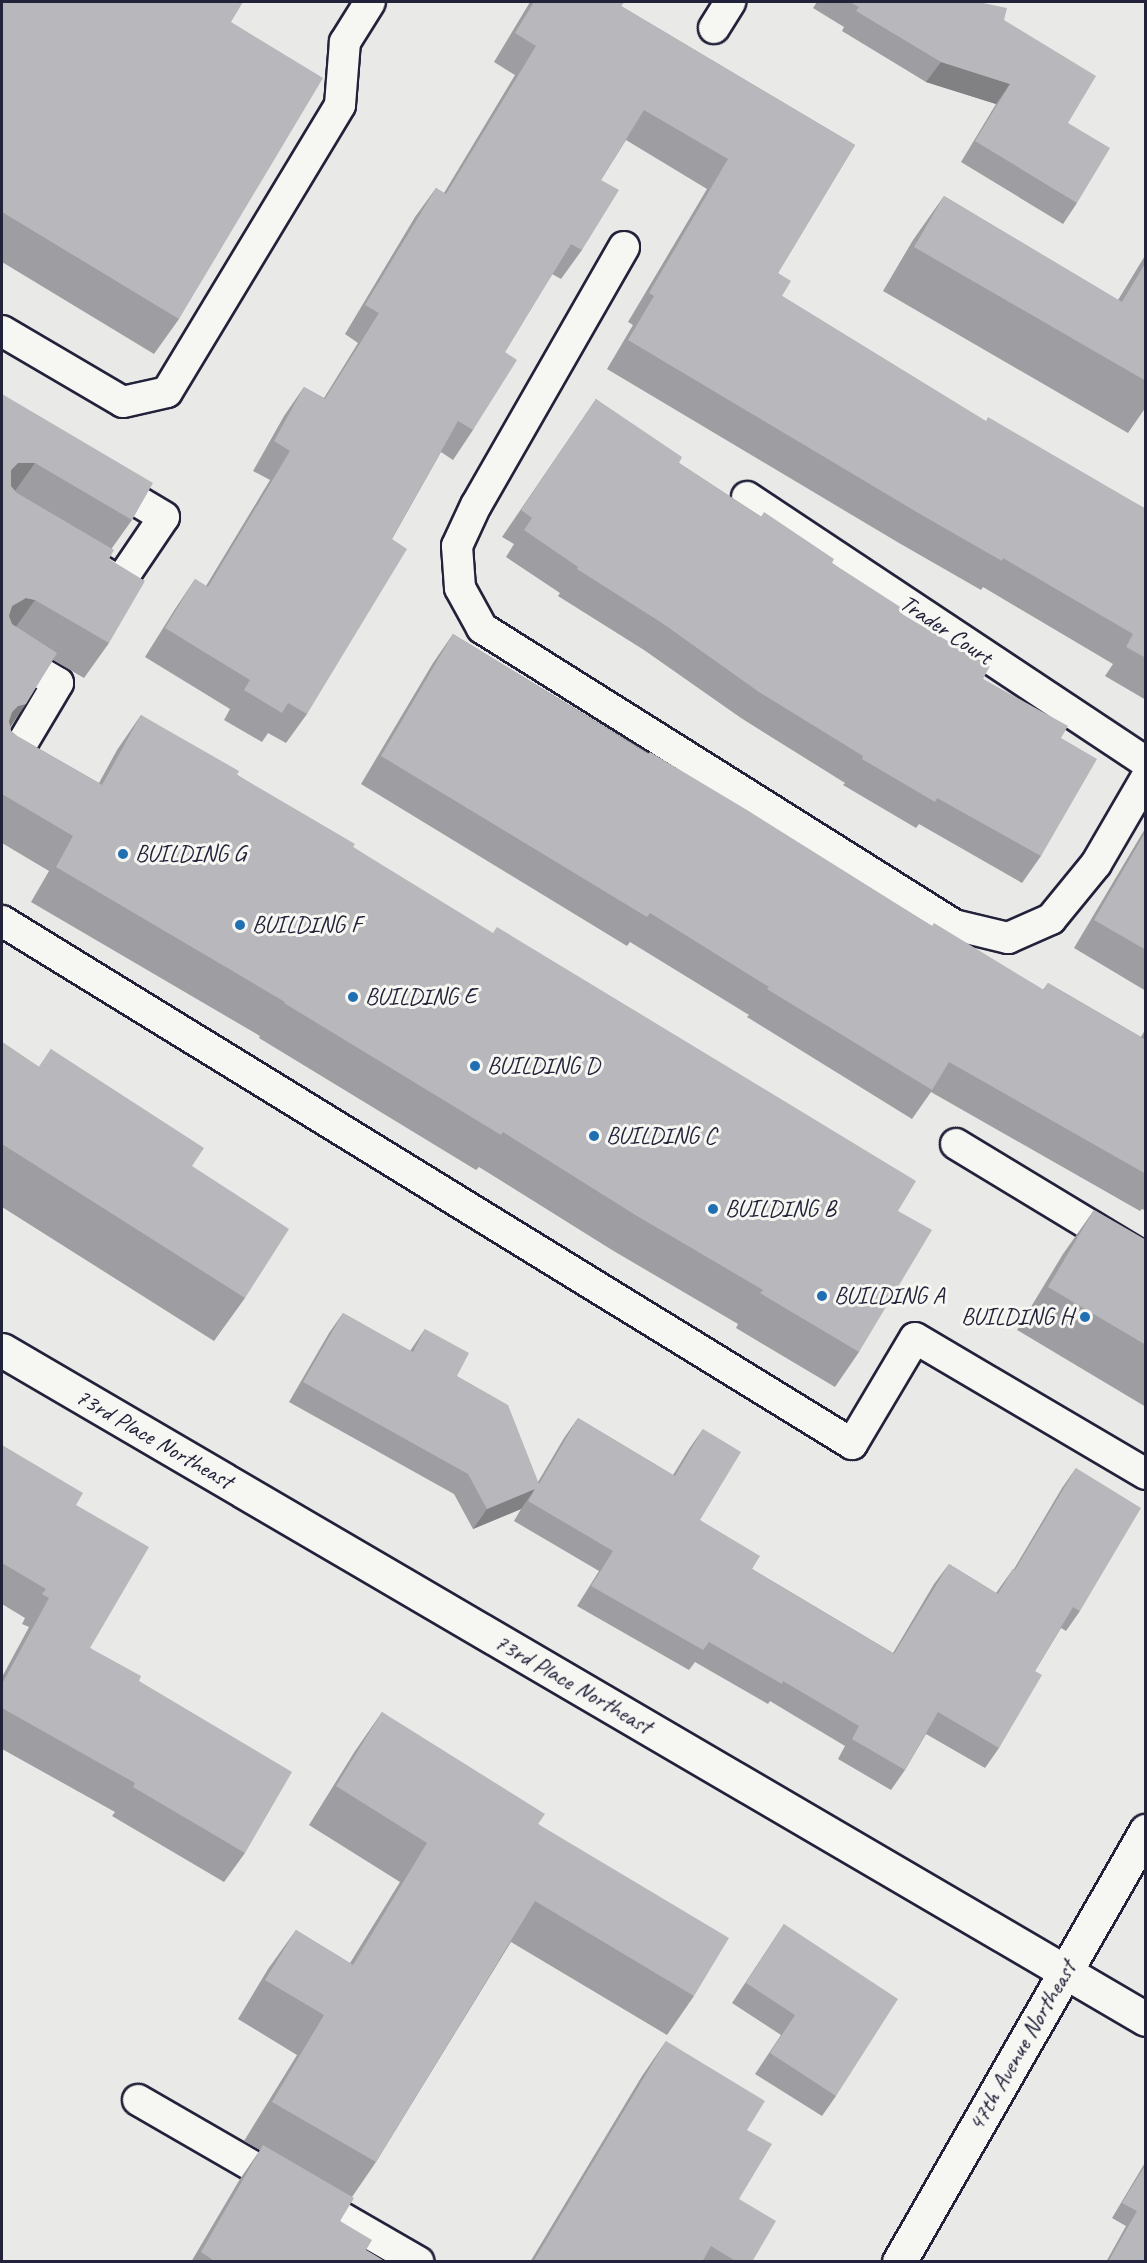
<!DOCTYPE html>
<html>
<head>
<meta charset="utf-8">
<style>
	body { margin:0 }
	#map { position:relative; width:1147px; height:2263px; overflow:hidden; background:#e9e9e7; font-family:Caveat,sans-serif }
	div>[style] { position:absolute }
	.roads { filter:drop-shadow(2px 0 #22223b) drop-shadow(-2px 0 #22223b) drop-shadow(0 2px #22223b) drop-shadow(0 -2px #22223b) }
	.lane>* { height:30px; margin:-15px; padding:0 15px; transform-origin:15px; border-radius:15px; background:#f6f6f2 }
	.street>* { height:33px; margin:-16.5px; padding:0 16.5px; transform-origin:16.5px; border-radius:16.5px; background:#f6f6f2 }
	.secondary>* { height:33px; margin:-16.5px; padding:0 16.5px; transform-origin:16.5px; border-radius:16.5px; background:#f6f6f2 }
	.wall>* { inset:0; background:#9e9ea2 }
	.shaded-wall>* { inset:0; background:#818184 }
	.building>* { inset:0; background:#b8b8bc }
	.dots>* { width:16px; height:16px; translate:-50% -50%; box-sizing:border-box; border:3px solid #f6f6f2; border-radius:50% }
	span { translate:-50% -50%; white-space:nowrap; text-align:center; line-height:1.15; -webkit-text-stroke:6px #f6f6f2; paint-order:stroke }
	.street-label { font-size:24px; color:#22223b }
	.poi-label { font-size:24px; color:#22223b }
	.left { translate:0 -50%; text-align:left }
	.right { translate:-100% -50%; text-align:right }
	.frame { position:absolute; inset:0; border:3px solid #22223b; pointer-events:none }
</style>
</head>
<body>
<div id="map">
	<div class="roads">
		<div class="lane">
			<div style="left:714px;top:28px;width:31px;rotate:-58deg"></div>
			<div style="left:624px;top:247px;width:297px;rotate:119.8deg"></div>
			<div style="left:476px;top:505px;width:45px;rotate:114.9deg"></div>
			<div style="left:457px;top:546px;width:42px;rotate:85.9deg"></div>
			<div style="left:460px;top:588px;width:46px;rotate:61.2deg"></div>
			<div style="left:482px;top:628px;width:558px;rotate:32.18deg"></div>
			<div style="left:954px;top:925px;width:56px;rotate:13.5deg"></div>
			<div style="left:1008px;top:938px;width:47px;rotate:-23.8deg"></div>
			<div style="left:1051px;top:919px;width:71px;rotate:-50.7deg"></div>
			<div style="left:1096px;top:864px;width:99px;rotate:-59.8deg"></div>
			<div style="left:2px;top:331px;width:140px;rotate:30.4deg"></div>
			<div style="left:123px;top:402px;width:45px;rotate:-12.8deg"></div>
			<div style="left:167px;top:392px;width:335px;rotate:-58.9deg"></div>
			<div style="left:340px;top:105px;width:63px;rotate:-85.5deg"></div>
			<div style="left:345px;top:42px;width:47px;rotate:-58deg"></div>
			<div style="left:747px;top:497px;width:479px;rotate:33.6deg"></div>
			<div style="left:98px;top:569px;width:26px;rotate:31deg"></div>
			<div style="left:120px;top:582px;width:78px;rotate:-55.9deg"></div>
			<div style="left:164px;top:517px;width:66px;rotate:-149.2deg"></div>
			<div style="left:2px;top:650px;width:65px;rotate:30.5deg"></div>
			<div style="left:58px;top:683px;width:92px;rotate:120.7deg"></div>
			<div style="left:11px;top:762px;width:11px;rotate:-146deg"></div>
			<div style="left:2px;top:921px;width:998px;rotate:31.6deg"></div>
			<div style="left:852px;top:1444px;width:123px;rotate:-59.3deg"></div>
			<div style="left:915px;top:1338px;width:268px;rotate:30.5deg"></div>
			<div style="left:956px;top:1144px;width:222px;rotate:31.2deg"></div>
			<div style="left:138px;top:2100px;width:324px;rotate:30deg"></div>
		</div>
		<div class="street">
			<div style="left:2px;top:1350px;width:1325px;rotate:30.32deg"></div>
		</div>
		<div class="secondary">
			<div style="left:899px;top:2262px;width:497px;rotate:-60.2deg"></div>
		</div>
	</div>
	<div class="wall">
		<div style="clip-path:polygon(2px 2px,231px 22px,179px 319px,154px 354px,2px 262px)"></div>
		<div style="clip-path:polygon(530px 2px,624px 2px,621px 6px,855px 145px,778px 273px,782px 296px,985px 421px,1146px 509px,1146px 700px,1105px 676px,1113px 664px,983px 587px,981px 590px,899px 543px,607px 369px,633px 325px,628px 322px,707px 189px,626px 140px,601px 180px,582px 250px,561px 279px,552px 274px,505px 352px,473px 430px,453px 460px,441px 452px,392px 539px,307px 714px,286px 743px,268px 733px,262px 742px,224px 720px,230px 709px,145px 657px,175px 609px,195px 579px,206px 586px,270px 480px,253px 471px,284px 416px,304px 387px,324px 398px,358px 343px,345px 334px,415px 217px,436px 188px,444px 193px,515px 75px,494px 62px)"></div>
		<div style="clip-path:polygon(817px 2px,978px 2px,1004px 20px,1068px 123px,1077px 203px,1063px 224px,961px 162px,996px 104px,926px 82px,842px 31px,844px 27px,813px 8px)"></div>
		<div style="clip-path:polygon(944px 196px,1118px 300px,1146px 254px,1146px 407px,1128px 433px,883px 291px,913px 240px)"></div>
		<div style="clip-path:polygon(2px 394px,132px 520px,112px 548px,109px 559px,109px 643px,84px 678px,53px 660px,10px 727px,11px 731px,17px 736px,99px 783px,117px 750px,141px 715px,353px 847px,898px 1211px,859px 1352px,835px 1387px,736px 1328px,738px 1324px,612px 1250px,479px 1167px,476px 1170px,259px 1038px,260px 1036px,31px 902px,49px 871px,2px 843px)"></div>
		<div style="clip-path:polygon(596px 399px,679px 463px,832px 563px,902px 614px,983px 679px,1061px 738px,1041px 856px,1022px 883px,919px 824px,916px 828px,843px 785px,845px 783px,741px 718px,644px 650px,558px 596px,560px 593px,506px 557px,514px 544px,502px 537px)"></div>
		<div style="clip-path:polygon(453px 634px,932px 926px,1043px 990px,1048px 983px,1141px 1037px,1146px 1028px,1146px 1211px,1142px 1209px,1140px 1211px,931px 1092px,912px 1119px,747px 1017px,749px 1015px,630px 942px,627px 946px,361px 784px,433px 663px)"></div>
		<div style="clip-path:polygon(1146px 827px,1146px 991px,1074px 948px)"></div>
		<div style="clip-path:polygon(2px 1042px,39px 1067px,51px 1049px,192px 1166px,245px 1298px,214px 1341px,2px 1207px)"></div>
		<div style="clip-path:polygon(1094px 1210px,1146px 1240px,1146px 1407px,1017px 1330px,1063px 1254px)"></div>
		<div style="clip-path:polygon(343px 1313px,410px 1351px,425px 1329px,457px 1376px,538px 1482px,564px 1438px,578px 1418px,673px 1475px,689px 1449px,703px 1429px,700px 1520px,752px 1569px,893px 1653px,934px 1584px,949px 1564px,996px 1593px,1013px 1569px,1014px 1569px,1062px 1488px,1076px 1468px,1080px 1611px,1066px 1631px,1061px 1628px,1035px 1671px,999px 1748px,985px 1768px,926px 1734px,905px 1770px,891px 1790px,838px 1759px,845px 1746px,770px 1701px,768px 1704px,695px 1662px,689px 1670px,577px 1606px,599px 1571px,514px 1521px,521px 1509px,473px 1529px,454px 1494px,289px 1402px,329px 1333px)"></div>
		<div style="clip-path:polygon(2px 1445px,76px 1505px,90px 1648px,139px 1681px,245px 1853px,224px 1882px,112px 1816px,115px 1812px,2px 1749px,2px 1677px,29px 1627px,22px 1624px,25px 1618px,2px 1604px)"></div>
		<div style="clip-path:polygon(382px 1712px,538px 1824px,694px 1996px,667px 2035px,511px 1942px,376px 2162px,352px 2197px,340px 2221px,366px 2250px,386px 2262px,191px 2262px,240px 2179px,260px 2150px,244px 2141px,297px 2055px,238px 2019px,268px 1969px,296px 1930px,350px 1963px,400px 1882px,309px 1825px,355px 1751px)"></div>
		<div style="clip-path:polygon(784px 1924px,836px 2096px,822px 2116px,755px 2074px,781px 2035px,732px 2003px)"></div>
		<div style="clip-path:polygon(666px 2041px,747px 2130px,739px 2199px,752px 2262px,530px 2262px,642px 2076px)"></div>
		<div style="clip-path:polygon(1146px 2161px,1146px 2262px,1106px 2262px,1126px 2226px,1112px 2218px)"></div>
	</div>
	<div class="shaded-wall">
		<div style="clip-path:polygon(941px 62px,1010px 84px,996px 104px,926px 82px)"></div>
		<div style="clip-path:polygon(18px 463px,35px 463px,10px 498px,11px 470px)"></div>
		<div style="clip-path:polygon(26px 598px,35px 600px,10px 635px,2px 633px,12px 606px)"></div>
		<div style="clip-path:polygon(26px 704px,2px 739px,12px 712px,18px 706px)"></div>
		<div style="clip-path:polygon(535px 1489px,521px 1509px,473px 1529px,487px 1509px)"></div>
	</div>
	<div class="building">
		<div style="clip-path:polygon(2px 2px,243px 2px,231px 22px,323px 78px,179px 319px,2px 212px)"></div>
		<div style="clip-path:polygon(534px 2px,624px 2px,621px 6px,855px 145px,778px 273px,791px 281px,782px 296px,986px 421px,988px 417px,1146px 509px,1146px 658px,1126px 647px,1133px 634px,1003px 558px,1002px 561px,920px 514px,628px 340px,654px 296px,649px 293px,728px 159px,644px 110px,601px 180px,619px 190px,582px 250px,571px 244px,505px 352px,517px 360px,473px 430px,458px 421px,392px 539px,407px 549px,307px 714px,288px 703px,282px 713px,244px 690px,250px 680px,165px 628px,195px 579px,208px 587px,290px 451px,274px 441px,304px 387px,325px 399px,379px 313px,365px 305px,436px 188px,446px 194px,536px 46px,515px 33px)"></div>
		<div style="clip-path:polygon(850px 2px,978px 2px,1007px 8px,1004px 20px,1096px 76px,1068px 123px,1110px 148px,1077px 203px,975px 141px,1010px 84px,941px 62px,856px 11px,859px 7px)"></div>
		<div style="clip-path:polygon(944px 196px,1122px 302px,1146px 262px,1146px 381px,914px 247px)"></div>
		<div style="clip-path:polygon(2px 394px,153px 483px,132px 520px,35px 463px,18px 463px,11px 470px,11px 486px,17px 493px,114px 550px,109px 559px,145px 581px,109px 643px,35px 600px,26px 598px,12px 606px,9px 616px,12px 624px,57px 653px,26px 704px,18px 706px,12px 712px,9px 721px,11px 731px,17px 736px,102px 785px,141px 715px,239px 771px,237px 775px,355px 844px,353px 847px,493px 933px,497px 927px,916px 1181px,898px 1211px,932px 1230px,859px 1352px,760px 1293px,763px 1290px,637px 1216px,503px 1132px,501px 1135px,284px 1003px,285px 1002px,56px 867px,73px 836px,2px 794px)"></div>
		<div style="clip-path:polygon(596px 399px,682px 457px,679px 463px,761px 517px,764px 512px,834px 559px,832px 563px,905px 610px,902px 614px,990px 666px,983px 679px,1068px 726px,1061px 738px,1097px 759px,1041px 856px,937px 798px,935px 802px,862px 759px,863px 756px,759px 692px,662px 623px,577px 569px,578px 567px,524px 530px,532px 518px,521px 510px)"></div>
		<div style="clip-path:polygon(453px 634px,648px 754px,650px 752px,747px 810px,932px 926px,934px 923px,1044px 990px,1048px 983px,1144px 1039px,1146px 1035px,1146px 1174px,949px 1062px,932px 1090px,767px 989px,769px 987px,650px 913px,647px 917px,381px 756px)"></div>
		<div style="clip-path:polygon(1146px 831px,1146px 950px,1094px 920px)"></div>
		<div style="clip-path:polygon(2px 1042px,39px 1067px,51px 1049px,204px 1148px,192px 1166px,289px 1229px,245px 1298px,2px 1144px)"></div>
		<div style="clip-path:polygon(1094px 1210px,1146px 1240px,1146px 1345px,1048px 1287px)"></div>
		<div style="clip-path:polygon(343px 1313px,413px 1352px,425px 1329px,469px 1353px,457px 1376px,508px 1405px,539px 1484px,578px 1418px,675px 1476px,703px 1429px,741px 1452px,700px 1520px,760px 1556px,752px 1569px,894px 1654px,949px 1564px,998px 1594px,1013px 1569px,1015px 1570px,1076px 1468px,1141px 1508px,1080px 1611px,1073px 1607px,1035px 1671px,1042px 1675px,999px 1748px,938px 1712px,905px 1770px,852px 1739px,859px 1726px,783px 1681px,782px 1684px,709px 1642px,703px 1650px,591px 1586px,613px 1551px,528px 1501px,535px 1489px,487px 1509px,468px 1474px,303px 1382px)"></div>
		<div style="clip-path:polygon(2px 1445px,83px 1493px,76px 1505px,149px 1547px,90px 1648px,141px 1676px,139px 1681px,292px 1772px,245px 1853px,133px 1787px,135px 1783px,2px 1708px,2px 1684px,49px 1598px,42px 1594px,46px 1589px,2px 1563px)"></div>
		<div style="clip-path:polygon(382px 1712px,545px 1814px,538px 1824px,729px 1938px,694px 1996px,535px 1901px,376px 2162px,272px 2102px,324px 2015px,265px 1980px,296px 1930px,353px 1965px,427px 1843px,336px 1786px)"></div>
		<div style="clip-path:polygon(784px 1924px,898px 1999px,836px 2096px,770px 2053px,795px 2015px,746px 1983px)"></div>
		<div style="clip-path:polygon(666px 2041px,765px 2101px,747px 2130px,772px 2144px,739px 2199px,776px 2221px,752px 2262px,737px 2262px,711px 2246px,702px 2262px,533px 2262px)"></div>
		<div style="clip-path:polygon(263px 2145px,354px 2198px,340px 2221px,372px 2240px,366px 2250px,386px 2262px,216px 2262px,201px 2252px)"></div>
		<div style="clip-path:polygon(1146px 2164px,1146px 2262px,1108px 2262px,1137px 2211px,1122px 2203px)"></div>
	</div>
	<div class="dots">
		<div style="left:123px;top:854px;background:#1f6fb2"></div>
		<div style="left:240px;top:925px;background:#1f6fb2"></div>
		<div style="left:353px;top:997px;background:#1f6fb2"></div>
		<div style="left:475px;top:1066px;background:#1f6fb2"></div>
		<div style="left:594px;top:1136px;background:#1f6fb2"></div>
		<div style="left:713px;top:1209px;background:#1f6fb2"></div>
		<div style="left:822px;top:1296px;background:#1f6fb2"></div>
		<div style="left:1085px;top:1317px;background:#1f6fb2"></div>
	</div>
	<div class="street-label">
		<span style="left:946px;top:630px;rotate:34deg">Trader Court</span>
		<span style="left:154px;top:1439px;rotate:30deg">73rd Place Northeast</span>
		<span style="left:573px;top:1684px;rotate:30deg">73rd Place Northeast</span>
		<span style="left:1022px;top:2046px;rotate:-60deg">47th Avenue Northeast</span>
	</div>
	<div class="poi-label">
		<span class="left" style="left:135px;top:854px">BUILDING G</span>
		<span class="left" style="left:252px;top:925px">BUILDING F</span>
		<span class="left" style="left:365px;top:997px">BUILDING E</span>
		<span class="left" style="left:487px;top:1066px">BUILDING D</span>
		<span class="left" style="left:606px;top:1136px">BUILDING C</span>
		<span class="left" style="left:725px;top:1209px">BUILDING B</span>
		<span class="left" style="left:834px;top:1296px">BUILDING A</span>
		<span class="right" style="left:1073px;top:1317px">BUILDING H</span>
	</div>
	<div class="frame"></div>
</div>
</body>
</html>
